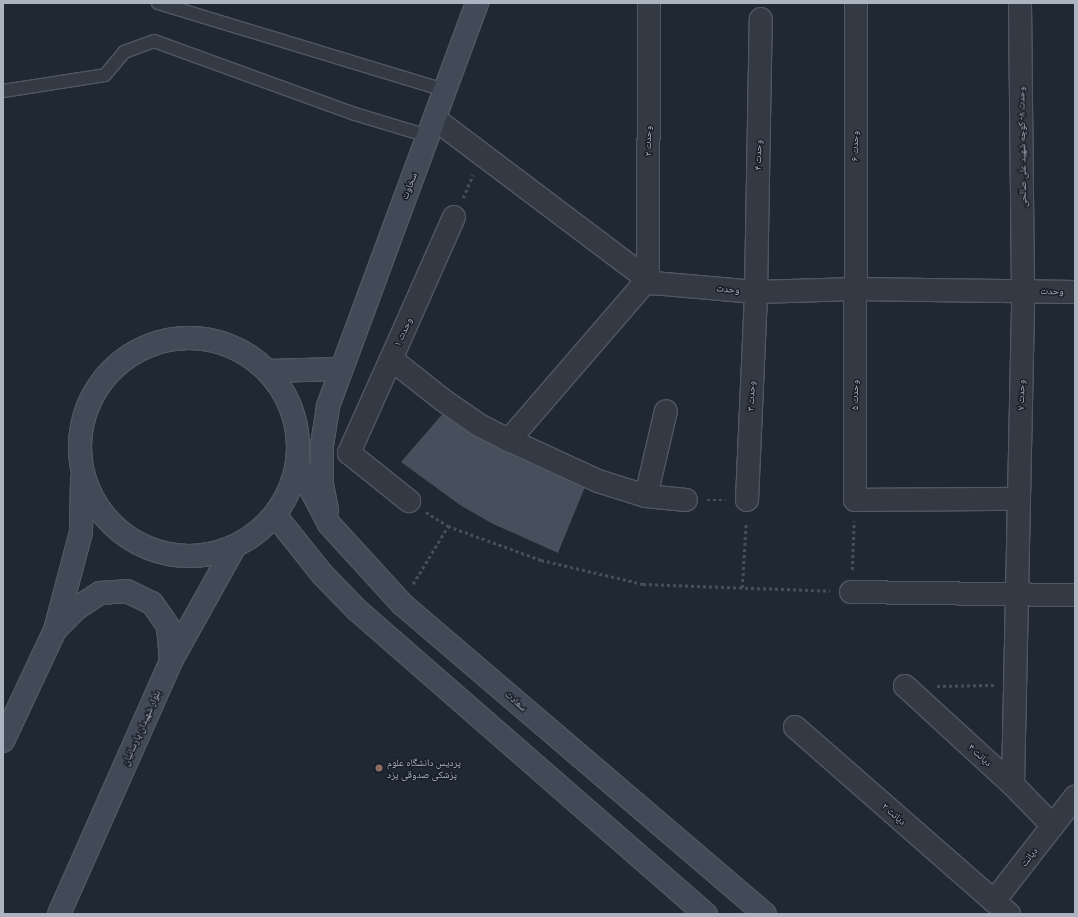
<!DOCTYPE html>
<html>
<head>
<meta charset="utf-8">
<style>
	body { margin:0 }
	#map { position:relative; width:1078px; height:917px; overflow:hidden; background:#202833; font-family:"Archivo Narrow","Noto Naskh Arabic",sans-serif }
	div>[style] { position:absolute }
	.building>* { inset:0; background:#474f5d }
	.path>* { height:2.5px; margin-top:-1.25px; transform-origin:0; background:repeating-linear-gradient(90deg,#425154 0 3px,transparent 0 6px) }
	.roads { filter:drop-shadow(1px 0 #515762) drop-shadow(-1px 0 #515762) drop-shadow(0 1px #515762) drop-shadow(0 -1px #515762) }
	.lane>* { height:12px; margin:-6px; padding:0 6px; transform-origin:6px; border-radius:6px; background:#333a44 }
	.street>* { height:22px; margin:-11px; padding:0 11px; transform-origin:11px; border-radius:11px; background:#333a44 }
	.secondary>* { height:22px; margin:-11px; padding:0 11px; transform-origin:11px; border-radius:11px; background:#424957 }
	.secondary>.ring { margin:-11px; padding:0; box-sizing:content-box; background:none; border:22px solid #424957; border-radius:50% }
	.dots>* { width:11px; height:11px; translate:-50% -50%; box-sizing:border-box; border:2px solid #191f28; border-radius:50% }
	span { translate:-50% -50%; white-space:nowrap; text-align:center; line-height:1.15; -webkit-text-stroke:3px #191f28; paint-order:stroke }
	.street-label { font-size:10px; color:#adb4c1 }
	.poi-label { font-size:10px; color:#adb4c1 }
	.left { translate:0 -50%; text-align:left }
	.frame { position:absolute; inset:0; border:4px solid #adb4c1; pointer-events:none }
</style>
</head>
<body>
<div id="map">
	<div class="building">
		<div style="clip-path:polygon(445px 411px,587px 482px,558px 553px,491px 523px,460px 505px,401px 462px)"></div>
	</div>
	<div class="path">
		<div style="left:463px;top:198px;width:25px;rotate:-67deg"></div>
		<div style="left:707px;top:500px;width:19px"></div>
		<div style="left:426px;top:512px;width:26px;rotate:32deg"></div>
		<div style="left:448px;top:526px;width:99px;rotate:20.1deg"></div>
		<div style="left:541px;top:560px;width:105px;rotate:13.2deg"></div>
		<div style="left:643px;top:584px;width:187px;rotate:2.1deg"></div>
		<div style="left:852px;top:570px;width:49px;rotate:-87.7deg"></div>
		<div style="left:413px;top:584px;width:68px;rotate:-58.9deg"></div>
		<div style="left:742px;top:588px;width:66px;rotate:-86.5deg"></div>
		<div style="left:937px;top:686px;width:57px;rotate:-1deg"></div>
	</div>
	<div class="roads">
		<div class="lane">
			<div style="left:158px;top:3px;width:300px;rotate:16.9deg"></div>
			<div style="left:3px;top:91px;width:103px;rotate:-8.9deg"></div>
			<div style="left:105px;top:75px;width:30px;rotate:-50deg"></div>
			<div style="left:124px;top:52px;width:32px;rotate:-20deg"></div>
			<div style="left:154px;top:41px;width:214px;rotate:20deg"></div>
			<div style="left:355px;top:114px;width:76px;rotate:16.8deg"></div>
		</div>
		<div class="street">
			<div style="left:649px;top:3px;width:276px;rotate:90.2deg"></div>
			<div style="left:648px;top:279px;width:213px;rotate:130.8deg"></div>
			<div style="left:509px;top:440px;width:98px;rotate:24.7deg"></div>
			<div style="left:598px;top:481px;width:50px;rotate:17.4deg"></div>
			<div style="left:646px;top:496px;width:40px;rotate:5.7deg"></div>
			<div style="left:856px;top:3px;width:497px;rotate:90.1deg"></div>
			<div style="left:855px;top:500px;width:163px;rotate:-0.4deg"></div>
			<div style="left:435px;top:119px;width:273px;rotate:37deg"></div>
			<div style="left:653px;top:283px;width:103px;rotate:5deg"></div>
			<div style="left:756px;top:292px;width:99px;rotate:-1.7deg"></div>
			<div style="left:855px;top:289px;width:220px;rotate:0.8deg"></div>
			<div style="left:454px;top:217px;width:155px;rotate:113.9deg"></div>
			<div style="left:391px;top:359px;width:66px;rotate:38.3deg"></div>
			<div style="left:443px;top:400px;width:44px;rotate:34.8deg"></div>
			<div style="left:479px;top:425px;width:34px;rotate:27deg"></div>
			<div style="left:391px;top:359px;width:103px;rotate:114.1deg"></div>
			<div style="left:349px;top:453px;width:77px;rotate:38.7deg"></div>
			<div style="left:646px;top:496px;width:87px;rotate:-76.8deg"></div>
			<div style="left:747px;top:500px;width:208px;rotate:-87.5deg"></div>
			<div style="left:756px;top:292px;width:273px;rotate:-89deg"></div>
			<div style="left:851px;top:592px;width:224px;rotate:0.8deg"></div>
			<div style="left:905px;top:686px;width:147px;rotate:42.5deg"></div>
			<div style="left:1013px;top:785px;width:57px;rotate:45.7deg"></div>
			<div style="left:795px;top:727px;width:264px;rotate:41.2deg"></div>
			<div style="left:1013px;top:785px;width:495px;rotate:-88.8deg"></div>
			<div style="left:1023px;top:290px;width:287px;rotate:-90.6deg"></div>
			<div style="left:1009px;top:914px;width:20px;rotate:-139deg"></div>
			<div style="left:994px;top:901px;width:132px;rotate:-52.1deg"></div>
		</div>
		<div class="secondary">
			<div class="ring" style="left:80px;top:338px;width:196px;height:196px"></div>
			<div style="left:268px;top:371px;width:72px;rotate:-1.6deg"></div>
			<div style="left:297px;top:463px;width:69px;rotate:62.3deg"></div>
			<div style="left:329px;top:524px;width:108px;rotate:47.6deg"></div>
			<div style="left:402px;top:604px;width:477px;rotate:40.5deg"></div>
			<div style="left:327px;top:510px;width:25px;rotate:-101deg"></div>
			<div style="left:322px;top:485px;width:40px;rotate:-90deg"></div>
			<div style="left:322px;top:445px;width:39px;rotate:-81deg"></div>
			<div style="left:328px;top:406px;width:430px;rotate:-69.7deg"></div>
			<div style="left:275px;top:515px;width:75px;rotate:51.5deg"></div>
			<div style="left:322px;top:574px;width:50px;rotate:45.8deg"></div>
			<div style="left:357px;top:610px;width:463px;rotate:41.1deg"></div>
			<div style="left:56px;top:629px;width:30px;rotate:-45deg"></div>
			<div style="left:77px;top:608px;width:27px;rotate:-33deg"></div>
			<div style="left:100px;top:593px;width:27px;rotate:-4deg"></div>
			<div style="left:127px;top:591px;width:28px;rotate:26deg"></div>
			<div style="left:152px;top:603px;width:28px;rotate:55deg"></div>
			<div style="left:168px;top:626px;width:35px;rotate:85deg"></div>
			<div style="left:3px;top:741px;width:123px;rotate:-64.9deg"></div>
			<div style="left:55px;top:630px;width:101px;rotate:-75.1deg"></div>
			<div style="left:81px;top:532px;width:53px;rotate:-88.9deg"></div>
			<div style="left:59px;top:914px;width:277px;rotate:-66.1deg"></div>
			<div style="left:171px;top:661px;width:129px;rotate:-60.9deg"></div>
		</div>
	</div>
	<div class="dots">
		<div style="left:379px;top:768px;background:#8d6e63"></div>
	</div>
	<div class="street-label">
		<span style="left:648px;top:141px;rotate:-90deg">وحدت ۲</span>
		<span style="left:855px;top:146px;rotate:-90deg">وحدت ۶</span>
		<span style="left:1022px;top:147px;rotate:-91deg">وحدت ۸- کوچه شهید علی صالحی</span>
		<span style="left:758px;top:155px;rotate:-89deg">وحدت ۴</span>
		<span style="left:409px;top:186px;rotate:-69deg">سخاوت</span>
		<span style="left:728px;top:289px;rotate:5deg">وحدت</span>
		<span style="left:1052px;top:291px;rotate:1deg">وحدت</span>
		<span style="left:403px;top:332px;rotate:-66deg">وحدت ۱</span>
		<span style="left:855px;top:395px;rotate:-90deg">وحدت ۵</span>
		<span style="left:1021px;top:395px;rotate:-89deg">وحدت ۷</span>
		<span style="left:751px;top:396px;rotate:-88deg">وحدت ۳</span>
		<span style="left:516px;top:701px;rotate:41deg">سعادت</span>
		<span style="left:141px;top:728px;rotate:-66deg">بلوار شهیدان پارسائیان</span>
		<span style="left:980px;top:755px;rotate:43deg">دیانت ۴</span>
		<span style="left:894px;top:814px;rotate:41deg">دیانت ۲</span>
		<span style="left:1029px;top:857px;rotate:-51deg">دیانت</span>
	</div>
	<div class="poi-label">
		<span class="left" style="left:387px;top:768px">پردیس دانشگاه علوم<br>پزشکی صدوقی یزد</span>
	</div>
	<div class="frame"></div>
</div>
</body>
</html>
